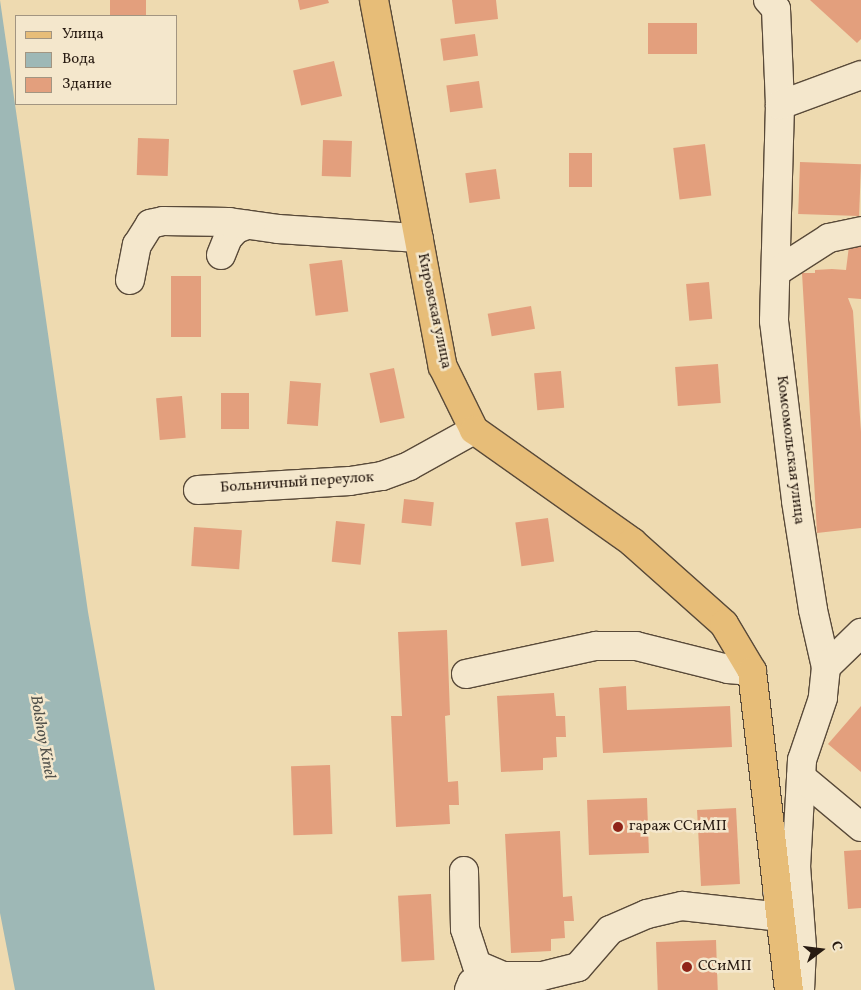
<!DOCTYPE html>
<html>
<head>
<meta charset="utf-8">
<style>
	body { margin:0 }
	#map { position:relative; width:861px; height:990px; overflow:hidden; background:#eedab0; font-family:Vollkorn,serif }
	div>[style] { position:absolute }
	.water>* { inset:0; background:#9eb8b6 }
	.building>* { inset:0; background:#e39f7d; transform-origin:0 0 }
	.roads { filter:drop-shadow(1px 0 #594a39) drop-shadow(-1px 0 #594a39) drop-shadow(0 1px #594a39) drop-shadow(0 -1px #594a39) }
	.minor>* { height:28px; margin:-14px; padding:0 14px; transform-origin:14px; border-radius:14px; background:#f4e7cc }
	.major>* { height:28px; margin:-14px; padding:0 14px; transform-origin:14px; border-radius:14px; background:#e7bd78 }
	.dots>* { width:14px; height:14px; translate:-50% -50%; box-sizing:border-box; border:2px solid #f4e7cc; border-radius:50% }
	span { translate:-50% -50%; white-space:nowrap; text-align:center; line-height:1.15; -webkit-text-stroke:5px #f4e7cc; paint-order:stroke }
	.street-label { font-size:15px; color:#271a11 }
	.poi-label { font-size:15px; color:#271a11 }
	.left { translate:0 -50%; text-align:left }
	.water-label { font-size:16px; color:#51514b; font-style:italic }
	.legend { position:absolute; left:15px; top:15px; width:162px; height:90px; box-sizing:border-box; background:#f4e7cc; border:1px solid #a29581; margin:0; padding:6px 9px; list-style:none; font-size:15px; color:#271a11 }
	.legend li { display:flex; align-items:center; gap:10px; height:25px }
	.legend b { width:25px; border:1px solid #a29581 }
	.north { position:absolute; left:796px; top:925px; width:50px; height:50px; -webkit-text-stroke:4px #f4e7cc; paint-order:stroke; rotate:75deg; font-size:14px; font-weight:700; line-height:20px; text-align:center; color:#271a11 }
	.north::after { content:''; display:block; margin:auto; width:18px; height:22px; background:#271a11; clip-path:polygon(50% 0,100% 100%,50% 72%,0 100%) }
</style>
</head>
<body>
<div id="map">
	<div class="water">
		<div style="clip-path:polygon(0 0,88px 612px,155px 990px,15px 990px,0 913px)"></div>
	</div>
	<div class="building">
		<div style="left:110px;top:0;width:36px;height:16px"></div>
		<div style="clip-path:polygon(298px 0,328px 0,329px 3px,300px 10px)"></div>
		<div style="clip-path:polygon(452px 0,496px 0,498px 19px,455px 24px)"></div>
		<div style="clip-path:polygon(810px 0,861px 0,861px 39px,857px 43px)"></div>
		<div style="left:648px;top:23px;width:49px;height:31px"></div>
		<div style="left:475px;top:34px;width:22px;height:35px;rotate:82deg"></div>
		<div style="left:334px;top:61px;width:36px;height:42px;rotate:77deg"></div>
		<div style="left:479px;top:81px;width:27px;height:33px;rotate:82deg"></div>
		<div style="left:138px;top:138px;width:31px;height:37px;rotate:2deg"></div>
		<div style="left:323px;top:140px;width:29px;height:36px;rotate:2deg"></div>
		<div style="left:705px;top:144px;width:52px;height:32px;rotate:83deg"></div>
		<div style="left:569px;top:153px;width:23px;height:34px"></div>
		<div style="left:800px;top:162px;width:61px;height:52px;rotate:2deg"></div>
		<div style="left:496px;top:169px;width:30px;height:31px;rotate:82deg"></div>
		<div style="clip-path:polygon(849px 246px,861px 247px,861px 299px,848px 298px,853px 311px,861px 432px,861px 528px,817px 533px,802px 273px,815px 273px,815px 270px,832px 269px,846px 270px)"></div>
		<div style="left:342px;top:260px;width:52px;height:33px;rotate:83deg"></div>
		<div style="left:171px;top:276px;width:30px;height:61px"></div>
		<div style="left:709px;top:282px;width:37px;height:23px;rotate:85deg"></div>
		<div style="left:531px;top:306px;width:23px;height:44px;rotate:80deg"></div>
		<div style="left:718px;top:364px;width:39px;height:43px;rotate:86deg"></div>
		<div style="left:394px;top:368px;width:51px;height:25px;rotate:78deg"></div>
		<div style="left:561px;top:371px;width:37px;height:27px;rotate:85deg"></div>
		<div style="left:290px;top:381px;width:31px;height:43px;rotate:4deg"></div>
		<div style="left:221px;top:393px;width:28px;height:36px"></div>
		<div style="left:182px;top:396px;width:42px;height:26px;rotate:85deg"></div>
		<div style="left:404px;top:499px;width:30px;height:24px;rotate:6deg"></div>
		<div style="left:548px;top:518px;width:44px;height:33px;rotate:82deg"></div>
		<div style="left:336px;top:521px;width:29px;height:41px;rotate:6deg"></div>
		<div style="left:194px;top:527px;width:48px;height:39px;rotate:4deg"></div>
		<div style="clip-path:polygon(447px 630px,450px 715px,445px 716px,448px 782px,458px 781px,459px 805px,449px 805px,450px 824px,396px 827px,391px 716px,402px 716px,398px 632px)"></div>
		<div style="clip-path:polygon(626px 686px,627px 710px,730px 706px,732px 747px,603px 753px,599px 688px)"></div>
		<div style="clip-path:polygon(554px 693px,556px 716px,565px 716px,566px 737px,556px 737px,557px 757px,543px 758px,543px 770px,501px 772px,497px 696px)"></div>
		<div style="clip-path:polygon(861px 706px,861px 772px,828px 744px)"></div>
		<div style="left:330px;top:765px;width:69px;height:39px;rotate:88deg"></div>
		<div style="left:647px;top:798px;width:55px;height:60px;rotate:88deg"></div>
		<div style="left:736px;top:808px;width:76px;height:39px;rotate:87deg"></div>
		<div style="clip-path:polygon(560px 831px,563px 897px,572px 896px,574px 921px,564px 921px,565px 938px,551px 939px,551px 951px,511px 953px,505px 834px)"></div>
		<div style="clip-path:polygon(861px 850px,861px 908px,848px 909px,844px 851px)"></div>
		<div style="left:431px;top:894px;width:66px;height:33px;rotate:87deg"></div>
		<div style="left:716px;top:940px;width:50px;height:60px;rotate:88deg"></div>
	</div>
	<div class="roads">
		<div class="minor">
			<div style="left:768px;top:0;width:12px;rotate:48deg"></div>
			<div style="left:776px;top:9px;width:96px;rotate:87.6deg"></div>
			<div style="left:780px;top:105px;width:216px;rotate:91.6deg"></div>
			<div style="left:774px;top:321px;width:181px;rotate:83deg"></div>
			<div style="left:796px;top:501px;width:110px;rotate:81.1deg"></div>
			<div style="left:813px;top:610px;width:58px;rotate:77.2deg"></div>
			<div style="left:826px;top:667px;width:31px;rotate:96deg"></div>
			<div style="left:823px;top:698px;width:65px;rotate:108.7deg"></div>
			<div style="left:802px;top:760px;width:106px;rotate:93.2deg"></div>
			<div style="left:796px;top:866px;width:32px;rotate:126deg"></div>
			<div style="left:780px;top:105px;width:86px;rotate:-20.3deg"></div>
			<div style="left:221px;top:255px;width:18px;rotate:-68deg"></div>
			<div style="left:228px;top:238px;width:12px;rotate:-48deg"></div>
			<div style="left:236px;top:229px;width:12px;rotate:-20deg"></div>
			<div style="left:776px;top:272px;width:63px;rotate:-32.7deg"></div>
			<div style="left:829px;top:238px;width:33px;rotate:-12deg"></div>
			<div style="left:130px;top:280px;width:36px;rotate:-79deg"></div>
			<div style="left:137px;top:245px;width:25px;rotate:-58deg"></div>
			<div style="left:150px;top:224px;width:13px;rotate:-13deg"></div>
			<div style="left:163px;top:221px;width:66px;rotate:0.9deg"></div>
			<div style="left:229px;top:222px;width:49px;rotate:8.1deg"></div>
			<div style="left:278px;top:229px;width:141px;rotate:3.7deg"></div>
			<div style="left:198px;top:490px;width:152px;rotate:-3.4deg"></div>
			<div style="left:350px;top:481px;width:32px;rotate:-9deg"></div>
			<div style="left:382px;top:476px;width:29px;rotate:-20deg"></div>
			<div style="left:409px;top:466px;width:74px;rotate:-29deg"></div>
			<div style="left:826px;top:667px;width:49px;rotate:-44.2deg"></div>
			<div style="left:466px;top:674px;width:133px;rotate:-12.2deg"></div>
			<div style="left:596px;top:646px;width:40px"></div>
			<div style="left:636px;top:646px;width:95px;rotate:14deg"></div>
			<div style="left:728px;top:669px;width:24px;rotate:5deg"></div>
			<div style="left:801px;top:777px;width:78px;rotate:39.8deg"></div>
			<div style="left:796px;top:866px;width:82px;rotate:85.8deg"></div>
			<div style="left:802px;top:948px;width:42px;rotate:92.7deg"></div>
			<div style="left:464px;top:871px;width:58px;rotate:89deg"></div>
			<div style="left:465px;top:929px;width:38px;rotate:72deg"></div>
			<div style="left:477px;top:965px;width:28px;rotate:23deg"></div>
			<div style="left:503px;top:976px;width:39px"></div>
			<div style="left:542px;top:976px;width:37px;rotate:-14deg"></div>
			<div style="left:578px;top:967px;width:49px;rotate:-49.1deg"></div>
			<div style="left:610px;top:930px;width:40px;rotate:-23.4deg"></div>
			<div style="left:647px;top:914px;width:36px;rotate:-13deg"></div>
			<div style="left:682px;top:906px;width:100px;rotate:6.3deg"></div>
			<div style="left:469px;top:990px;width:8px;rotate:-67deg"></div>
			<div style="left:472px;top:983px;width:14px;rotate:-30deg"></div>
			<div style="left:484px;top:976px;width:19px"></div>
		</div>
		<div class="major">
			<div style="left:374px;top:0;width:373px;rotate:79.4deg"></div>
			<div style="left:443px;top:367px;width:70px;rotate:63.8deg"></div>
			<div style="left:474px;top:430px;width:194px;rotate:35.3deg"></div>
			<div style="left:632px;top:542px;width:123px;rotate:41.7deg"></div>
			<div style="left:724px;top:624px;width:55px;rotate:59.2deg"></div>
			<div style="left:752px;top:671px;width:321px;rotate:83.4deg"></div>
		</div>
	</div>
	<div class="dots">
		<div style="left:618px;top:827px;background:#8f2418"></div>
		<div style="left:687px;top:967px;background:#8f2418"></div>
	</div>
	<div class="street-label">
		<span style="left:434px;top:311px;rotate:78deg">Кировская улица</span>
		<span style="left:790px;top:450px;rotate:83deg">Комсомольская улица</span>
		<span style="left:297px;top:483px;rotate:-4deg">Больничный переулок</span>
	</div>
	<div class="poi-label">
		<span class="left" style="left:629px;top:827px">гараж ССиМП</span>
		<span class="left" style="left:698px;top:967px">ССиМП</span>
	</div>
	<div class="water-label">
		<span style="left:42px;top:737px;rotate:80deg">Bolshoy Kinel</span>
	</div>
	<ul class="legend">
	<li><b style="height:6px;background:#e7bd78"></b>Улица</li>
	<li><b style="height:14px;background:#9eb8b6"></b>Вода</li>
	<li><b style="height:14px;background:#e39f7d"></b>Здание</li>
	</ul>
	<div class="north">С</div>
</div>
</body>
</html>
